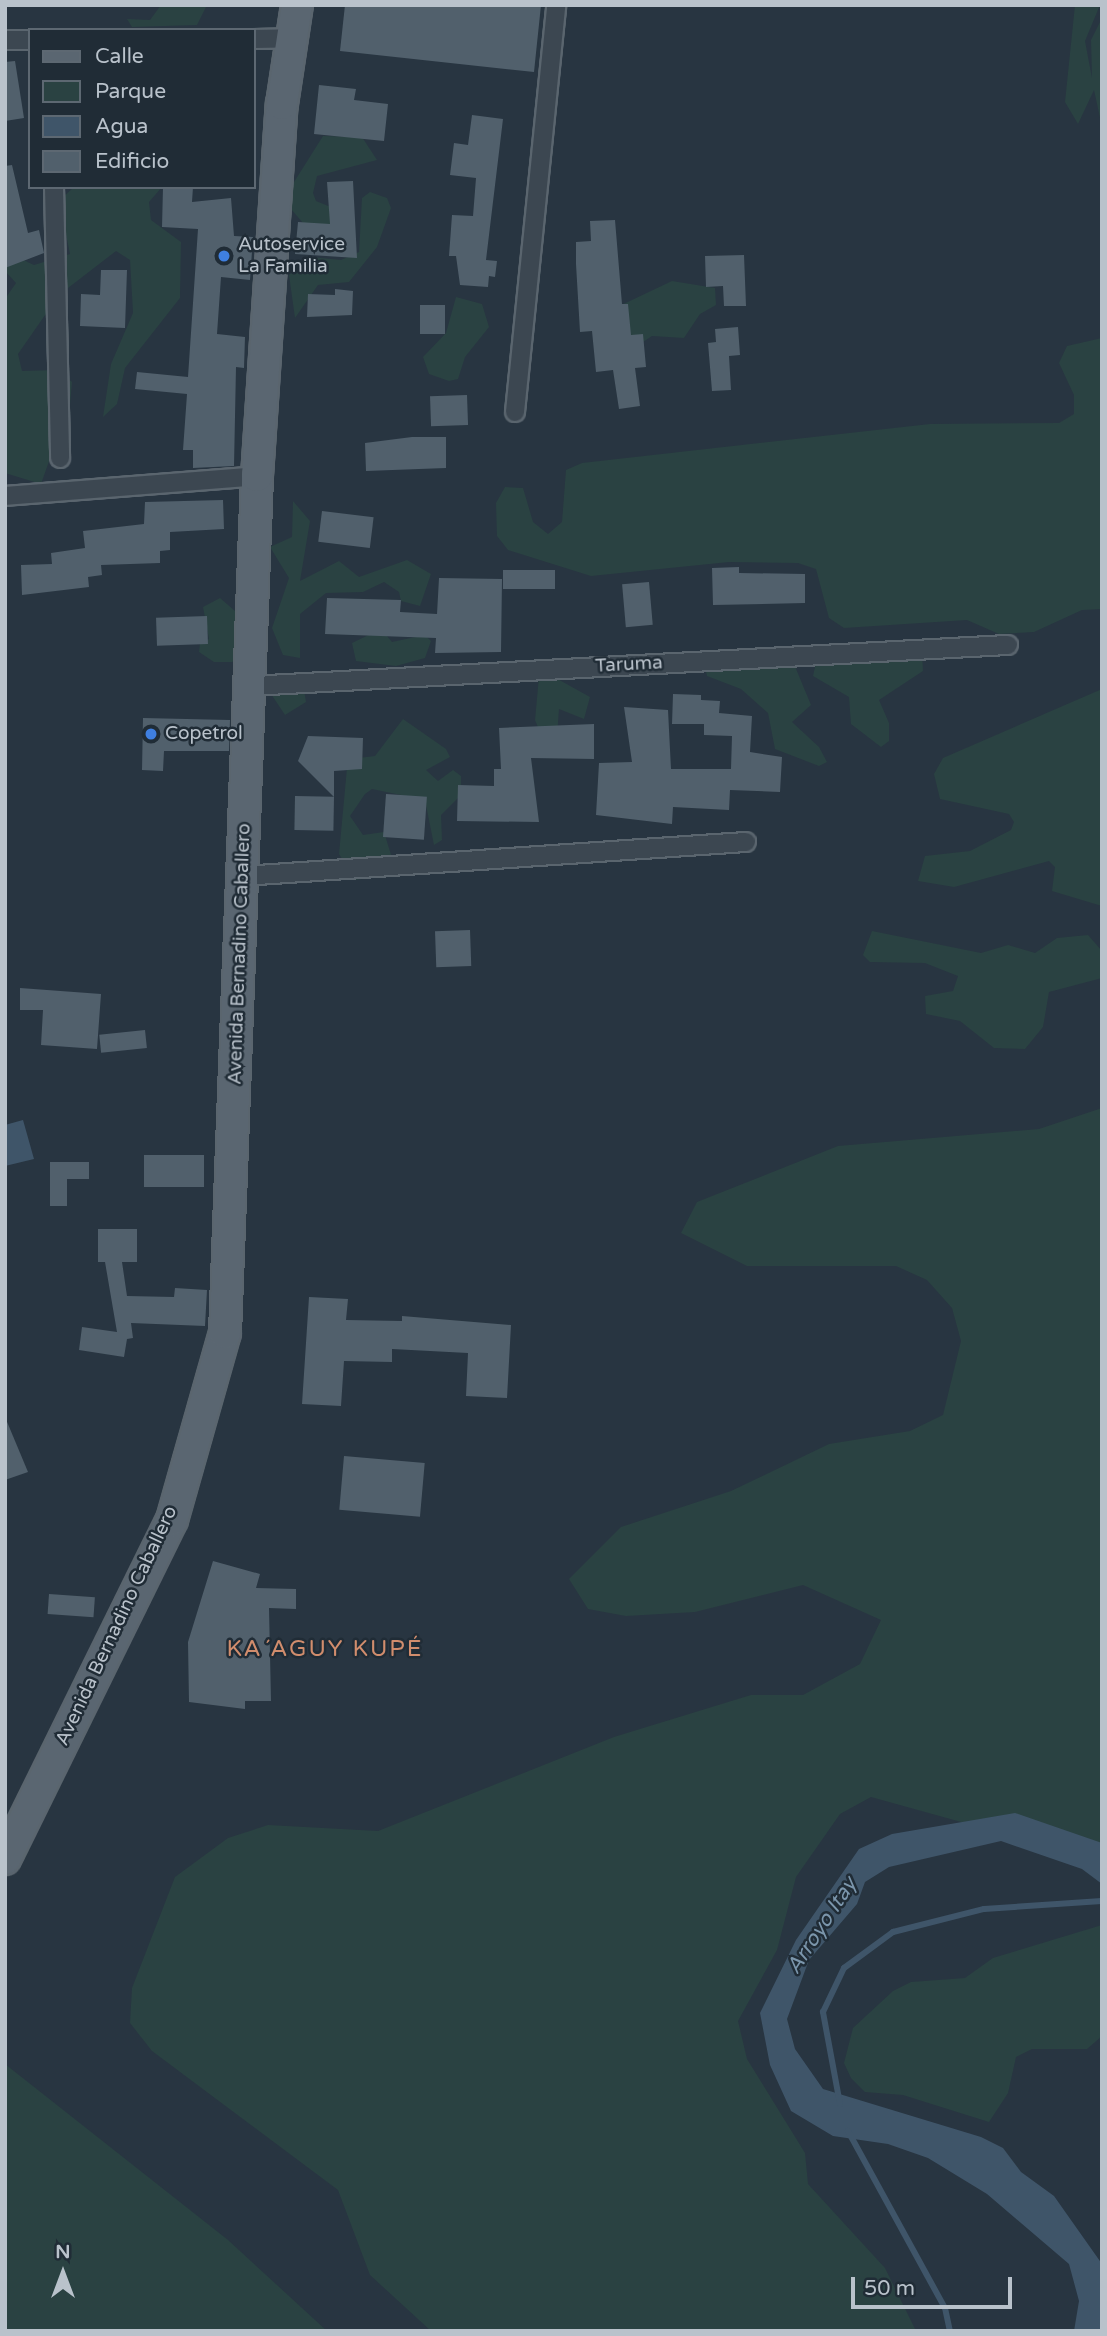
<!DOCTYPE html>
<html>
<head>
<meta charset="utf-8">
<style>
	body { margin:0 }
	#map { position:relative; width:1107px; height:2336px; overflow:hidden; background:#283541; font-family:"Varela Round",sans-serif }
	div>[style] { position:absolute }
	.green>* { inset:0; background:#2a4242 }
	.water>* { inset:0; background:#3f5569 }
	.stream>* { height:6px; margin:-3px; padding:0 3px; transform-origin:3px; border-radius:3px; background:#3f5569 }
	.building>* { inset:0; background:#51606c; transform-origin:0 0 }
	.roads { filter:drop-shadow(2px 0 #5a656e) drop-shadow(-2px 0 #5a656e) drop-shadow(0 2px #5a656e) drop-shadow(0 -2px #5a656e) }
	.street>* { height:18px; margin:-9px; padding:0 9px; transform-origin:9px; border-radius:9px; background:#3c4751 }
	.primary>* { height:30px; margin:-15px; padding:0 15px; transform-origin:15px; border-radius:15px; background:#5a6671 }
	.dots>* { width:19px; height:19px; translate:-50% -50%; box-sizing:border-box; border:4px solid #202c36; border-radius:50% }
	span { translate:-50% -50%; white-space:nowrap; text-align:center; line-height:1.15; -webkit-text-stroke:5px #202c36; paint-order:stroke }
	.poi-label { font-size:19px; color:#b9c2cb }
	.left { translate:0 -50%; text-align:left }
	.street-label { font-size:19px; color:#b9c2cb }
	.water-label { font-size:21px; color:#7b96ac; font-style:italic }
	.quarter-label { font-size:23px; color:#d18d6d; letter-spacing:2px }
	.frame { position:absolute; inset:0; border:7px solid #b9c2cb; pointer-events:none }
	.legend { position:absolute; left:28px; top:28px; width:228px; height:161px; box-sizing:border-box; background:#202c36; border:2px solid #5d6872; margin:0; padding:9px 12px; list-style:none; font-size:21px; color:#b9c2cb }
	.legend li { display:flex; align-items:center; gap:14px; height:35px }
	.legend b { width:35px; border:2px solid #5d6872 }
	.north { position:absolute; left:28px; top:2238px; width:70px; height:70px; -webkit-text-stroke:5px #202c36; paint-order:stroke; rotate:0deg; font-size:19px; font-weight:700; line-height:28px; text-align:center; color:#b9c2cb }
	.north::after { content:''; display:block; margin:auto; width:24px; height:32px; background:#b9c2cb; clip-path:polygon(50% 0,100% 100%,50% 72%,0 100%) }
	.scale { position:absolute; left:851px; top:2277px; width:161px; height:32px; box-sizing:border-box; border:4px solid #b9c2cb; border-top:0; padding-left:9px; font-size:21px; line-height:24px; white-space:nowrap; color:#b9c2cb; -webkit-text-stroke:5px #202c36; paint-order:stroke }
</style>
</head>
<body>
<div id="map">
	<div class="green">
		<div style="clip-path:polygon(161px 5px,207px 5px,197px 25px,132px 27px,127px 19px,150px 20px)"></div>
		<div style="clip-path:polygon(1075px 5px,1100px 5px,1085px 41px,1092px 78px,1091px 40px,1102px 18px,1102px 127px,1094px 90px,1078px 124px,1065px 102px)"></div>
		<div style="clip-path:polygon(323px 136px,362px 137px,377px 160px,317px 176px,313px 193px,316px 201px,333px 208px,330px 230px,303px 223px,291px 209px,289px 190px)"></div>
		<div style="clip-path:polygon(74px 187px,162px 187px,149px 202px,151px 220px,181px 242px,180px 298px,125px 368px,117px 404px,103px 417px,111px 364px,133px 313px,130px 260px,116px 251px,59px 295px,18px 354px,22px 371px,58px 370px,72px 382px,67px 438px,53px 450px,41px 484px,5px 473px,5px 299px,16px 283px,5px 271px,5px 225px,17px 257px,34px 265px,70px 254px,59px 201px)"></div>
		<div style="clip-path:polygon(370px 192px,387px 198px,391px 208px,377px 247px,349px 282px,318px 285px,295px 318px,289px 275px,311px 257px,341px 260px,359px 252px,362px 198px)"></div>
		<div style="clip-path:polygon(672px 281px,715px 288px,716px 305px,700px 314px,684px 338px,652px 336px,637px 346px,613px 309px)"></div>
		<div style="clip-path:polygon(456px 297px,482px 304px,489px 327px,465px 357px,458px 379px,449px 381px,429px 374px,423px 357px,446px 333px)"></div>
		<div style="clip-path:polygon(1102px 338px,1102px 609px,1082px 610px,1034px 632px,999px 634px,967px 620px,844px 628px,829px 618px,816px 569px,798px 563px,729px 562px,591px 576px,508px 550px,497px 536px,496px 503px,505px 487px,523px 488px,533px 522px,548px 534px,562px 522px,566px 470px,582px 463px,930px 424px,1059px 423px,1074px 414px,1074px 395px,1059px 363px,1067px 346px)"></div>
		<div style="clip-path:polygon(293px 501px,310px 521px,300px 581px,339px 561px,359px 577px,407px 560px,431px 574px,420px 606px,401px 601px,399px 592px,384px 582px,363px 592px,326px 593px,300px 614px,300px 658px,283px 655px,272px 628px,289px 578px,270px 547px,292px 537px)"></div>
		<div style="clip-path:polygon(220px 598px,235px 611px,240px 659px,232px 662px,214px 662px,199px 652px,200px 643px,209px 639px,203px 607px)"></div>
		<div style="clip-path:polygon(381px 629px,392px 642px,425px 635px,431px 641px,425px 658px,396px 666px,356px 661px,352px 643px)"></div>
		<div style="clip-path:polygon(922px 653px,923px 671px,879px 700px,889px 723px,889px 741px,881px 747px,851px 724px,849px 697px,813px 676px,817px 658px)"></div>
		<div style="clip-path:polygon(794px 664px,811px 705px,792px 722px,819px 747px,827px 762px,819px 766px,775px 749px,768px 713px,741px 689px,707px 676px,705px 667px)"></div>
		<div style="clip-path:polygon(539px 676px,554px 677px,590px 697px,584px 719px,559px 709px,557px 736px,542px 737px,535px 720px)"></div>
		<div style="clip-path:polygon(303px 684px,306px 702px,285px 715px,271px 694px,277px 687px)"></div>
		<div style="clip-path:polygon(1102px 689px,1102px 906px,1052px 891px,1055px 867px,1049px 861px,954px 887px,918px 881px,925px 856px,970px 851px,1011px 830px,1014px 822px,1009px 814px,940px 799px,934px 774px,943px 758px)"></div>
		<div style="clip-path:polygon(403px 719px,446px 749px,450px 757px,426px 770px,438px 781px,453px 770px,461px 776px,461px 795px,441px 815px,442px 840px,434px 845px,425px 800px,372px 789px,365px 794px,350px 816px,363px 835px,384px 832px,392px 858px,383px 876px,355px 880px,339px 854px,347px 768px,350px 759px,375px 756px)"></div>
		<div style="clip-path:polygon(872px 931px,981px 953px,1008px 945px,1035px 953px,1057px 938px,1088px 935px,1102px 951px,1102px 978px,1049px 992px,1043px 1027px,1025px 1049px,994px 1048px,960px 1021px,926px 1014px,925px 996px,953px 991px,958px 976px,925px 963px,870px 962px,863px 955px)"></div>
		<div style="clip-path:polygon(1102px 1108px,1102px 1845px,1044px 1845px,871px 1797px,840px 1814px,796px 1877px,777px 1950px,738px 2021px,747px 2059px,805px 2153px,808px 2184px,885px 2268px,916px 2331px,431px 2331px,370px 2275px,338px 2190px,152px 2051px,130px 2023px,132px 1988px,175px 1877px,228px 1838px,268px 1825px,378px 1831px,614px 1737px,751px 1695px,803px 1695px,860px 1664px,881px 1620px,803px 1585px,695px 1612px,626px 1616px,588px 1609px,569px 1579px,621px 1527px,731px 1491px,829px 1444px,910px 1431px,943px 1415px,961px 1341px,952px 1308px,927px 1280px,896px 1266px,747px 1266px,681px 1233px,697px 1202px,838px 1146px,1039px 1129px)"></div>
		<div style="clip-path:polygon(1102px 1925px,1102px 2036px,1087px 2049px,1032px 2049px,1016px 2057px,1008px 2093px,989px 2122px,903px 2095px,865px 2092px,851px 2078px,844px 2063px,853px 2028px,893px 1991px,911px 1982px,965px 1978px,993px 1958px)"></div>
		<div style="clip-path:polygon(5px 2064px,228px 2240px,327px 2331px,5px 2331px)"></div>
	</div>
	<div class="water">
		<div style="clip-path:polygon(23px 1120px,34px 1159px,5px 1166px,5px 1125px)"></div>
		<div style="clip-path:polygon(1015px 1813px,1102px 1843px,1102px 1884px,1082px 1869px,1001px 1841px,889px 1867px,865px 1882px,857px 1904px,809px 1960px,787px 2019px,795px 2049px,823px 2089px,981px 2137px,1003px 2148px,1021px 2172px,1054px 2196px,1102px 2264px,1102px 2331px,1074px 2331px,1079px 2301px,1069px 2264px,987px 2194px,928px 2158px,888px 2144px,833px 2136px,791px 2111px,770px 2065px,760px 2013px,796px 1940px,859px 1849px,892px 1834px)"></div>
	</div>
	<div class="stream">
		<div style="left:840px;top:2104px;width:94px;rotate:-100.5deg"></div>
		<div style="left:823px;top:2012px;width:49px;rotate:-64.5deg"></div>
		<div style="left:844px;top:1968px;width:61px;rotate:-36.3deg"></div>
		<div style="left:893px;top:1932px;width:94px;rotate:-14.2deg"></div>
		<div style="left:984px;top:1909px;width:118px;rotate:-3.9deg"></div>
		<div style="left:848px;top:2131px;width:202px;rotate:61.3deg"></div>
		<div style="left:945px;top:2308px;width:24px;rotate:78deg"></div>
	</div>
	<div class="building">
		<div style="clip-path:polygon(345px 5px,541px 5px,534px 72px,340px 51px)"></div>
		<div style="clip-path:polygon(15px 61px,24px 118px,5px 121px,5px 62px)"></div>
		<div style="clip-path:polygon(319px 85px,356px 89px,354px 100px,388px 104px,384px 141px,314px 134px)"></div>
		<div style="clip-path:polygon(472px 115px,503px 119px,486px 260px,497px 261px,495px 277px,489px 276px,488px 287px,460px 285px,456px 256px,449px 256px,452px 215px,473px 216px,476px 178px,450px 175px,454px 143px,468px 145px)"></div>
		<div style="clip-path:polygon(12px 165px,28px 233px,39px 230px,44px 253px,5px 268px,5px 166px)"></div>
		<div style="clip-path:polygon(353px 181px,357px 258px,295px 254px,298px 222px,330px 224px,327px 182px)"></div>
		<div style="clip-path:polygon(163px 187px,193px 187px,192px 202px,231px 198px,234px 236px,253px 237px,250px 280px,221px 277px,217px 334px,245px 337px,244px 368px,236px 367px,234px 466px,193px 468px,193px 450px,183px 450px,187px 394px,135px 389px,137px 372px,188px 377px,198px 229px,162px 227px)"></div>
		<div style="clip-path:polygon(615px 220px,622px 304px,628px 304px,631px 335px,643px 334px,646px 367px,635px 368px,640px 406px,619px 409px,613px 370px,596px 372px,592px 331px,580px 332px,576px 264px,576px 242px,591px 241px,590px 221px)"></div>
		<div style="clip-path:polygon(744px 255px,746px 306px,724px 306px,723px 286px,706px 287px,705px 256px)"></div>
		<div style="clip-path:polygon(101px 270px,127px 270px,125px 328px,80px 326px,81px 294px,100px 295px)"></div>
		<div style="clip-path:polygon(335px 289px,353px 291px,352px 315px,307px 317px,308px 294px,335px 295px)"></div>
		<div style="left:420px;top:305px;width:25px;height:29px"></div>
		<div style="clip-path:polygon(738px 327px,740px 355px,729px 356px,731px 390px,712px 391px,708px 343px,716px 342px,715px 329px)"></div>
		<div style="left:467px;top:395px;width:30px;height:37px;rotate:88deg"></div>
		<div style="clip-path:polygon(412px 437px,446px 437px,446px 468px,366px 471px,365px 443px)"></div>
		<div style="clip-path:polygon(223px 500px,224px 529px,170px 532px,170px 550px,160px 551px,160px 563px,101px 565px,102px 575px,88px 577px,89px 587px,22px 595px,21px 565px,52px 564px,51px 553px,85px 548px,83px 531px,144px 524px,145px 502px)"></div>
		<div style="left:322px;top:511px;width:52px;height:31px;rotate:7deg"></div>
		<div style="clip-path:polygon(739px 567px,739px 573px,805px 574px,805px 603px,713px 605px,712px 568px)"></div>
		<div style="left:555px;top:570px;width:19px;height:52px;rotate:90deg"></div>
		<div style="clip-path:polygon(439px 578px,502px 579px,501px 652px,435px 653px,436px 638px,325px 634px,327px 598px,401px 600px,400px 612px,437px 614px)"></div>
		<div style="left:649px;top:582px;width:43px;height:27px;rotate:85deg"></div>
		<div style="left:207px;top:616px;width:28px;height:51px;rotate:88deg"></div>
		<div style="clip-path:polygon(673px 694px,701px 695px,701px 700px,720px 701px,719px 713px,752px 716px,750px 752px,782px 757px,780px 792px,730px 790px,729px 810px,673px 807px,672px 824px,596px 815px,599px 763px,632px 762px,624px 707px,668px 710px,671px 769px,731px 769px,732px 736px,704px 735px,704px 724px,672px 724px)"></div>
		<div style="clip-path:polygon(143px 718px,230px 720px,229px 751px,164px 751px,163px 771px,142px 770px)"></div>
		<div style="clip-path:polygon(594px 724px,594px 759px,531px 758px,539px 822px,457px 821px,458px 785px,494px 786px,494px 769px,501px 769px,499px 728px)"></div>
		<div style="clip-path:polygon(308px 736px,363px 738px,362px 769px,334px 771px,334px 797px,298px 761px)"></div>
		<div style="left:386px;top:794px;width:41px;height:43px;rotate:4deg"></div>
		<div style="left:295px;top:796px;width:39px;height:34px;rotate:1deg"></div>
		<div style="left:470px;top:930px;width:36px;height:35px;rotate:88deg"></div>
		<div style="clip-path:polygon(20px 988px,101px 994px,97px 1049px,41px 1045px,43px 1010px,20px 1010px)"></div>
		<div style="left:145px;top:1030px;width:18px;height:46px;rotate:84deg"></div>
		<div style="left:144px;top:1155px;width:60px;height:32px"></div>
		<div style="clip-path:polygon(50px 1162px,89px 1162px,89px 1179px,67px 1179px,67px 1206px,50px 1206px)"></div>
		<div style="clip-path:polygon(98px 1229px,137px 1229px,137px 1262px,122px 1262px,127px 1296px,174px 1297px,175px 1288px,207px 1290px,205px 1326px,131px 1323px,133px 1338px,127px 1339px,124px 1357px,79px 1350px,82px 1327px,117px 1332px,105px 1262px,98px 1262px)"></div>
		<div style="clip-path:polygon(309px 1297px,348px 1299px,346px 1320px,402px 1321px,402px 1316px,511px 1325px,507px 1398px,466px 1396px,468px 1353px,392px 1349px,392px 1362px,344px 1361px,341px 1406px,302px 1404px)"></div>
		<div style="clip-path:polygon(5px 1417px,28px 1472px,5px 1480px)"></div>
		<div style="left:344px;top:1456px;width:81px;height:54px;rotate:5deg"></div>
		<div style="clip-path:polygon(213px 1561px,260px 1574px,256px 1588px,296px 1589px,296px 1609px,269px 1608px,271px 1701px,245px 1701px,245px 1709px,189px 1702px,188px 1642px)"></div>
		<div style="left:49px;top:1594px;width:46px;height:20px;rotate:4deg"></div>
	</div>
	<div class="roads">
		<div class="street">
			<div style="left:254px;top:39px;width:39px;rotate:-1deg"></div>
			<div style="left:5px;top:40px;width:25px"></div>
			<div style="left:54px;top:187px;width:271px;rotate:88.7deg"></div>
			<div style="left:515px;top:412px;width:409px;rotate:-84.2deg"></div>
			<div style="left:5px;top:496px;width:253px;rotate:-4.5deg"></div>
			<div style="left:250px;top:686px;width:759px;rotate:-3.1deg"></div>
			<div style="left:243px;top:876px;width:504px;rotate:-3.87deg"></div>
		</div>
		<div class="primary">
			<div style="left:5px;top:1859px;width:378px;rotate:-63.8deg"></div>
			<div style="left:172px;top:1520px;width:194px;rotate:-74.2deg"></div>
			<div style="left:225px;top:1333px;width:858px;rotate:-87.86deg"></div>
			<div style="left:257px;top:476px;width:373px;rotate:-86.2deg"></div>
			<div style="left:282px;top:104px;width:100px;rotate:-81.4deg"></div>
		</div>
	</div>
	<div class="dots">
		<div style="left:224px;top:256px;background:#3f7fe0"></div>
		<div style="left:151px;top:734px;background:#3f7fe0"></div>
	</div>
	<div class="poi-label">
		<span class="left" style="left:238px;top:256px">Autoservice<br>La Familia</span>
		<span class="left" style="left:165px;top:734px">Copetrol</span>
	</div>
	<div class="street-label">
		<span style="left:629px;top:665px;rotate:-3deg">Taruma</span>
		<span style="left:240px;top:954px;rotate:-88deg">Avenida Bernadino Caballero</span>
		<span style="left:117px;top:1626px;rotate:-65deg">Avenida Bernadino Caballero</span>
	</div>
	<div class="water-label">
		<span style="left:822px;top:1926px;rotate:-57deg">Arroyo Itay</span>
	</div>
	<div class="quarter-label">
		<span style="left:325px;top:1649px">KA´AGUY KUPÉ</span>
	</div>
	<div class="frame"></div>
	<ul class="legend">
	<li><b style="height:9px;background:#5a6671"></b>Calle</li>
	<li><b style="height:19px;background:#2a4242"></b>Parque</li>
	<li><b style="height:19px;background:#3f5569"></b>Agua</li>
	<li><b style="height:19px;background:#51606c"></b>Edificio</li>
	</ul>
	<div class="north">N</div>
	<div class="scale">50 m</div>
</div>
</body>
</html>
